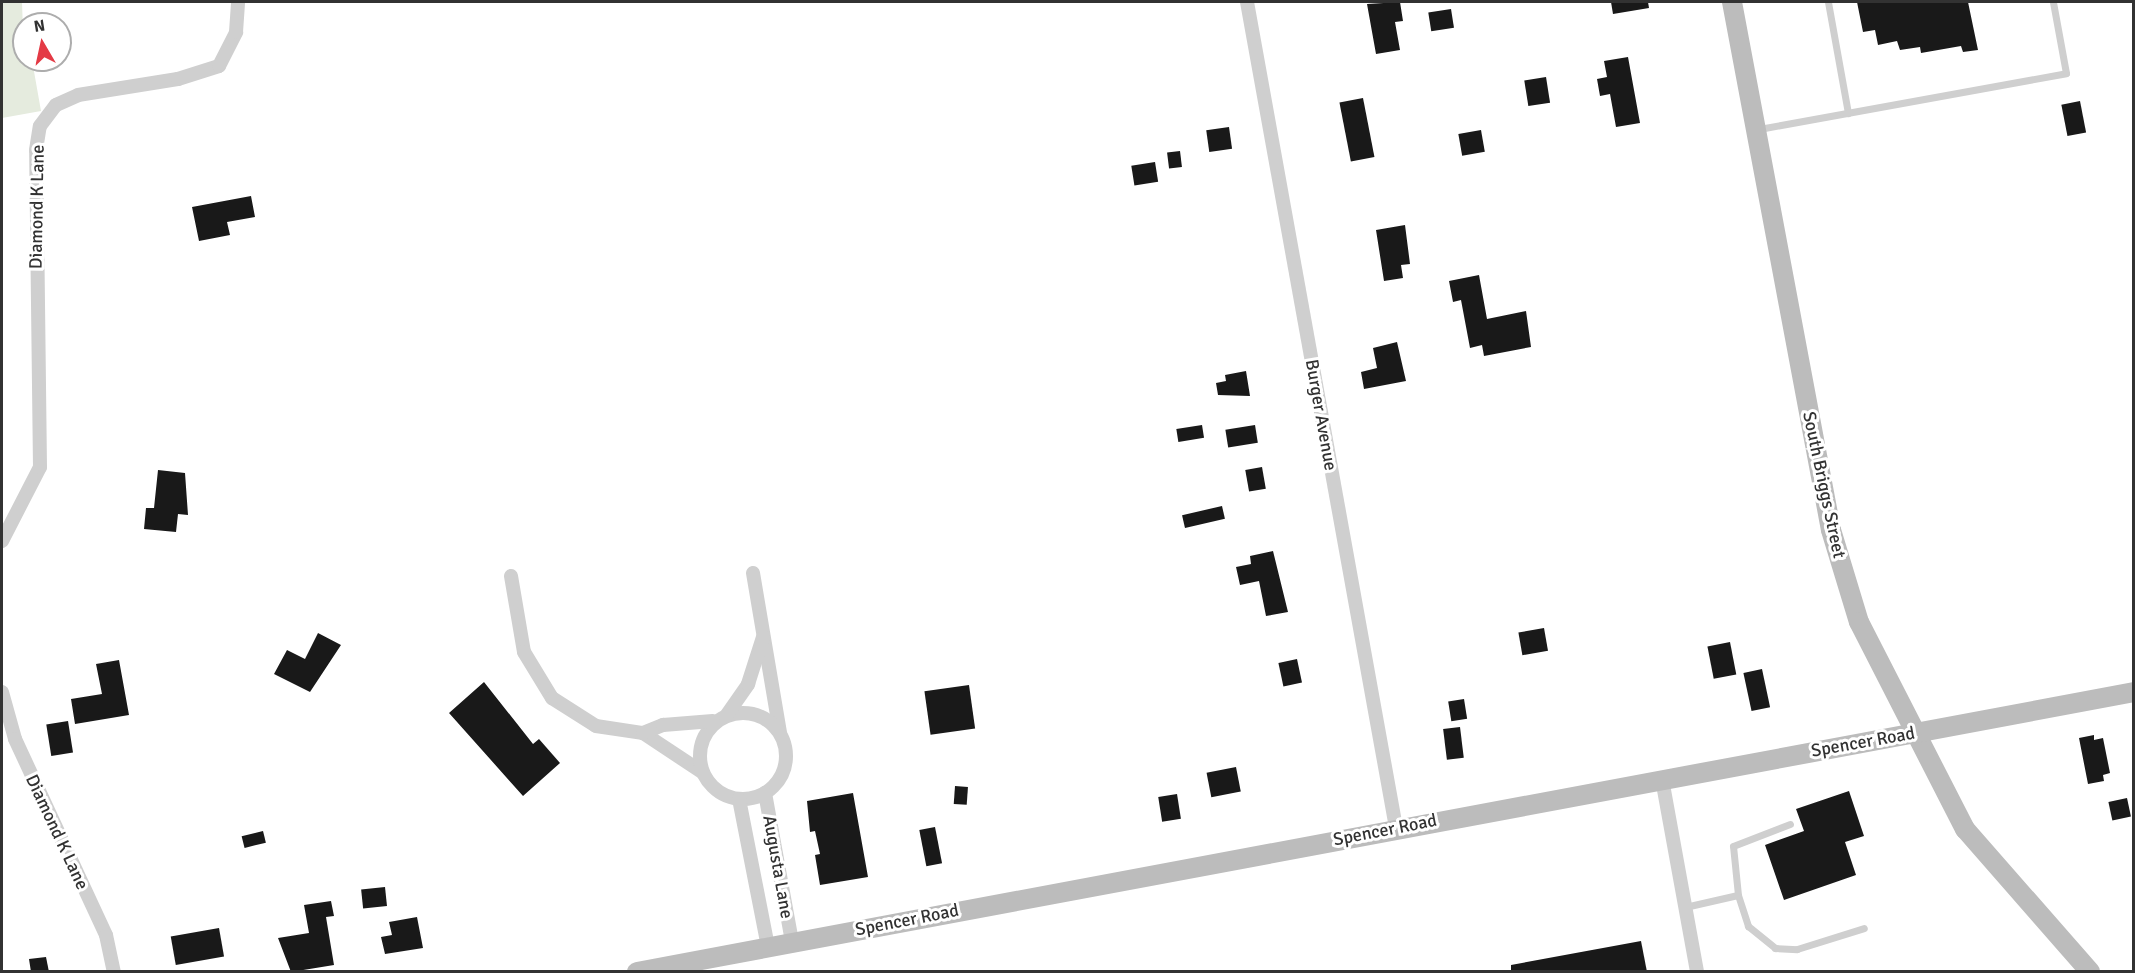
<!DOCTYPE html>
<html>
<head>
<meta charset="utf-8">
<style>
	body { margin:0 }
	#map { position:relative; width:2135px; height:973px; overflow:hidden; background:#fff; font-family:Signika,sans-serif }
	div>[style] { position:absolute }
	.green>* { inset:0; background:#e5ebde }
	.building>* { inset:0; background:#191919; transform-origin:0 0 }
	.lane>* { height:7px; margin:-3.5px; padding:0 3.5px; transform-origin:3.5px; border-radius:3.5px; background:#cfcfcf }
	.street>* { height:14px; margin:-7px; padding:0 7px; transform-origin:7px; border-radius:7px; background:#cfcfcf }
	.street>.ring { margin:-7px; padding:0; box-sizing:content-box; background:none; border:14px solid #cfcfcf; border-radius:50% }
	.secondary>* { height:20px; margin:-10px; padding:0 10px; transform-origin:10px; border-radius:10px; background:#bcbcbc }
	span { translate:-50% -50%; white-space:nowrap; text-align:center; line-height:1.15; -webkit-text-stroke:6px #fff; paint-order:stroke }
	.street-label { font-size:18px; color:#323232 }
	.frame { position:absolute; inset:0; border:3px solid #323232; pointer-events:none }
	.north { position:absolute; left:12px; top:12px; width:60px; height:60px; box-sizing:border-box; background:#fff; border:2px solid #adadad; border-radius:50%; rotate:351deg; font-size:16px; font-weight:700; line-height:24px; text-align:center; color:#323232 }
	.north::after { content:''; display:block; margin:auto; width:21px; height:27px; background:#e43a45; clip-path:polygon(50% 0,100% 100%,50% 72%,0 100%) }
</style>
</head>
<body>
<div id="map">
	<div class="green">
		<div style="clip-path:polygon(2px 2px,22px 2px,24px 60px,32px 60px,41px 111px,2px 118px)"></div>
	</div>
	<div class="building">
		<div style="clip-path:polygon(1400px 2px,1403px 21px,1395px 22px,1400px 50px,1376px 54px,1367px 4px)"></div>
		<div style="clip-path:polygon(1611px 2px,1648px 2px,1649px 8px,1613px 14px)"></div>
		<div style="clip-path:polygon(1857px 2px,1968px 2px,1978px 50px,1963px 52px,1961px 46px,1921px 53px,1920px 47px,1900px 50px,1897px 41px,1878px 45px,1875px 30px,1863px 32px)"></div>
		<div style="left:1451px;top:9px;width:19px;height:23px;rotate:81deg"></div>
		<div style="clip-path:polygon(1628px 57px,1640px 123px,1616px 127px,1610px 94px,1600px 96px,1597px 79px,1607px 77px,1604px 61px)"></div>
		<div style="left:1546px;top:77px;width:26px;height:22px;rotate:81deg"></div>
		<div style="left:1363px;top:98px;width:60px;height:24px;rotate:79deg"></div>
		<div style="left:2080px;top:101px;width:32px;height:19px;rotate:79deg"></div>
		<div style="left:1229px;top:127px;width:22px;height:23px;rotate:82deg"></div>
		<div style="left:1481px;top:130px;width:22px;height:23px;rotate:80deg"></div>
		<div style="left:1180px;top:151px;width:16px;height:13px;rotate:83deg"></div>
		<div style="left:1155px;top:162px;width:20px;height:24px;rotate:81deg"></div>
		<div style="clip-path:polygon(251px 196px,255px 217px,227px 222px,230px 235px,199px 241px,192px 207px)"></div>
		<div style="clip-path:polygon(1405px 225px,1410px 264px,1401px 265px,1403px 278px,1384px 281px,1376px 230px)"></div>
		<div style="clip-path:polygon(1479px 275px,1487px 319px,1526px 311px,1531px 347px,1484px 356px,1482px 345px,1470px 348px,1461px 300px,1453px 302px,1449px 281px)"></div>
		<div style="clip-path:polygon(1397px 342px,1406px 381px,1364px 389px,1361px 372px,1377px 368px,1373px 348px)"></div>
		<div style="clip-path:polygon(1246px 371px,1250px 396px,1218px 395px,1216px 383px,1226px 381px,1225px 375px)"></div>
		<div style="left:1202px;top:425px;width:13px;height:26px;rotate:81deg"></div>
		<div style="left:1255px;top:425px;width:18px;height:30px;rotate:81deg"></div>
		<div style="left:1262px;top:467px;width:22px;height:17px;rotate:80deg"></div>
		<div style="clip-path:polygon(158px 470px,185px 473px,188px 515px,178px 514px,176px 532px,144px 529px,146px 508px,154px 508px)"></div>
		<div style="left:1222px;top:506px;width:13px;height:41px;rotate:77deg"></div>
		<div style="clip-path:polygon(1273px 551px,1288px 612px,1266px 616px,1259px 581px,1240px 585px,1236px 567px,1251px 564px,1250px 556px)"></div>
		<div style="left:1544px;top:628px;width:23px;height:26px;rotate:80deg"></div>
		<div style="clip-path:polygon(318px 633px,341px 645px,310px 692px,274px 674px,287px 650px,305px 659px)"></div>
		<div style="left:1730px;top:642px;width:33px;height:23px;rotate:79deg"></div>
		<div style="left:1297px;top:659px;width:24px;height:19px;rotate:78deg"></div>
		<div style="clip-path:polygon(119px 660px,129px 715px,75px 724px,71px 699px,102px 694px,96px 664px)"></div>
		<div style="left:1762px;top:669px;width:39px;height:19px;rotate:78deg"></div>
		<div style="clip-path:polygon(484px 682px,533px 744px,539px 739px,560px 763px,523px 796px,449px 713px)"></div>
		<div style="left:969px;top:685px;width:44px;height:45px;rotate:82deg"></div>
		<div style="left:1464px;top:699px;width:20px;height:16px;rotate:81deg"></div>
		<div style="left:68px;top:721px;width:32px;height:22px;rotate:81deg"></div>
		<div style="left:1460px;top:727px;width:31px;height:17px;rotate:83deg"></div>
		<div style="clip-path:polygon(2094px 735px,2094px 740px,2103px 738px,2110px 773px,2103px 775px,2104px 781px,2088px 784px,2079px 738px)"></div>
		<div style="left:1236px;top:767px;width:25px;height:30px;rotate:79deg"></div>
		<div style="left:955px;top:786px;width:13px;height:18px;rotate:4deg"></div>
		<div style="clip-path:polygon(1849px 791px,1864px 836px,1845px 842px,1856px 875px,1784px 900px,1765px 845px,1804px 831px,1796px 809px)"></div>
		<div style="clip-path:polygon(853px 793px,868px 877px,820px 885px,815px 855px,820px 854px,815px 831px,810px 832px,807px 801px)"></div>
		<div style="left:1177px;top:794px;width:25px;height:19px;rotate:81deg"></div>
		<div style="left:2127px;top:798px;width:19px;height:19px;rotate:78deg"></div>
		<div style="left:935px;top:827px;width:37px;height:16px;rotate:79deg"></div>
		<div style="left:263px;top:831px;width:12px;height:22px;rotate:76deg"></div>
		<div style="left:385px;top:887px;width:19px;height:24px;rotate:84deg"></div>
		<div style="clip-path:polygon(331px 901px,334px 916px,326px 917px,334px 965px,291px 972px,278px 938px,309px 933px,304px 905px)"></div>
		<div style="clip-path:polygon(417px 917px,423px 948px,385px 954px,381px 937px,392px 935px,389px 922px)"></div>
		<div style="left:219px;top:928px;width:29px;height:49px;rotate:80deg"></div>
		<div style="clip-path:polygon(1641px 941px,1647px 972px,1511px 972px,1511px 965px)"></div>
		<div style="clip-path:polygon(46px 957px,49px 972px,31px 972px,29px 959px)"></div>
	</div>
	<div class="lane">
		<div style="left:1828px;top:2px;width:113px;rotate:79.8deg"></div>
		<div style="left:1759px;top:129px;width:312px;rotate:-10.3deg"></div>
		<div style="left:2066px;top:73px;width:72px;rotate:-100.4deg"></div>
		<div style="left:1738px;top:895px;width:33px;rotate:72deg"></div>
		<div style="left:1748px;top:926px;width:35px;rotate:39deg"></div>
		<div style="left:1775px;top:948px;width:22px;rotate:3deg"></div>
		<div style="left:1797px;top:949px;width:70px;rotate:-17.4deg"></div>
		<div style="left:1685px;top:907px;width:54px;rotate:-12.8deg"></div>
		<div style="left:1738px;top:895px;width:49px;rotate:-95.8deg"></div>
		<div style="left:1733px;top:846px;width:61px;rotate:-21.1deg"></div>
	</div>
	<div class="street">
		<div style="left:1247px;top:2px;width:839px;rotate:79.77deg"></div>
		<div style="left:2px;top:541px;width:83px;rotate:-62.8deg"></div>
		<div style="left:40px;top:467px;width:317px;rotate:-90.7deg"></div>
		<div style="left:36px;top:150px;width:24px;rotate:-81deg"></div>
		<div style="left:40px;top:126px;width:26px;rotate:-53deg"></div>
		<div style="left:56px;top:105px;width:24px;rotate:-24deg"></div>
		<div style="left:78px;top:95px;width:101px;rotate:-9.1deg"></div>
		<div style="left:178px;top:79px;width:43px;rotate:-17.6deg"></div>
		<div style="left:219px;top:66px;width:38px;rotate:-63deg"></div>
		<div style="left:236px;top:32px;width:30px;rotate:-86deg"></div>
		<div style="left:753px;top:573px;width:161px;rotate:80.4deg"></div>
		<div style="left:511px;top:576px;width:77px;rotate:80.3deg"></div>
		<div style="left:524px;top:652px;width:54px;rotate:58.7deg"></div>
		<div style="left:552px;top:698px;width:52px;rotate:32.5deg"></div>
		<div style="left:596px;top:726px;width:48px;rotate:8.5deg"></div>
		<div style="left:643px;top:733px;width:71px;rotate:33.5deg"></div>
		<div style="left:2px;top:692px;width:49px;rotate:74.5deg"></div>
		<div style="left:15px;top:739px;width:216px;rotate:65.1deg"></div>
		<div style="left:106px;top:935px;width:38px;rotate:78deg"></div>
		<div class="ring" style="left:700px;top:713px;width:72px;height:72px"></div>
		<div style="left:726px;top:716px;width:39px;rotate:-55deg"></div>
		<div style="left:748px;top:684px;width:49px;rotate:-72.3deg"></div>
		<div style="left:643px;top:733px;width:22px;rotate:-22deg"></div>
		<div style="left:663px;top:725px;width:50px;rotate:-4.6deg"></div>
		<div style="left:1662px;top:779px;width:196px;rotate:79.7deg"></div>
		<div style="left:765px;top:793px;width:151px;rotate:79.7deg"></div>
		<div style="left:739px;top:799px;width:151px;rotate:78.9deg"></div>
	</div>
	<div class="secondary">
		<div style="left:1732px;top:2px;width:537px;rotate:79.38deg"></div>
		<div style="left:1831px;top:530px;width:96px;rotate:73.1deg"></div>
		<div style="left:1859px;top:622px;width:233px;rotate:62.9deg"></div>
		<div style="left:1965px;top:829px;width:190px;rotate:48.8deg"></div>
		<div style="left:637px;top:972px;width:1523px;rotate:-10.59deg"></div>
	</div>
	<div class="street-label">
		<span style="left:37px;top:207px;rotate:-89deg">Diamond K Lane</span>
		<span style="left:1321px;top:415px;rotate:80deg">Burger Avenue</span>
		<span style="left:1824px;top:485px;rotate:78deg">South Briggs Street</span>
		<span style="left:1863px;top:742px;rotate:-10deg">Spencer Road</span>
		<span style="left:1385px;top:830px;rotate:-11deg">Spencer Road</span>
		<span style="left:57px;top:832px;rotate:65deg">Diamond K Lane</span>
		<span style="left:778px;top:867px;rotate:80deg">Augusta Lane</span>
		<span style="left:907px;top:920px;rotate:-11deg">Spencer Road</span>
	</div>
	<div class="frame"></div>
	<div class="north">N</div>
</div>
</body>
</html>
